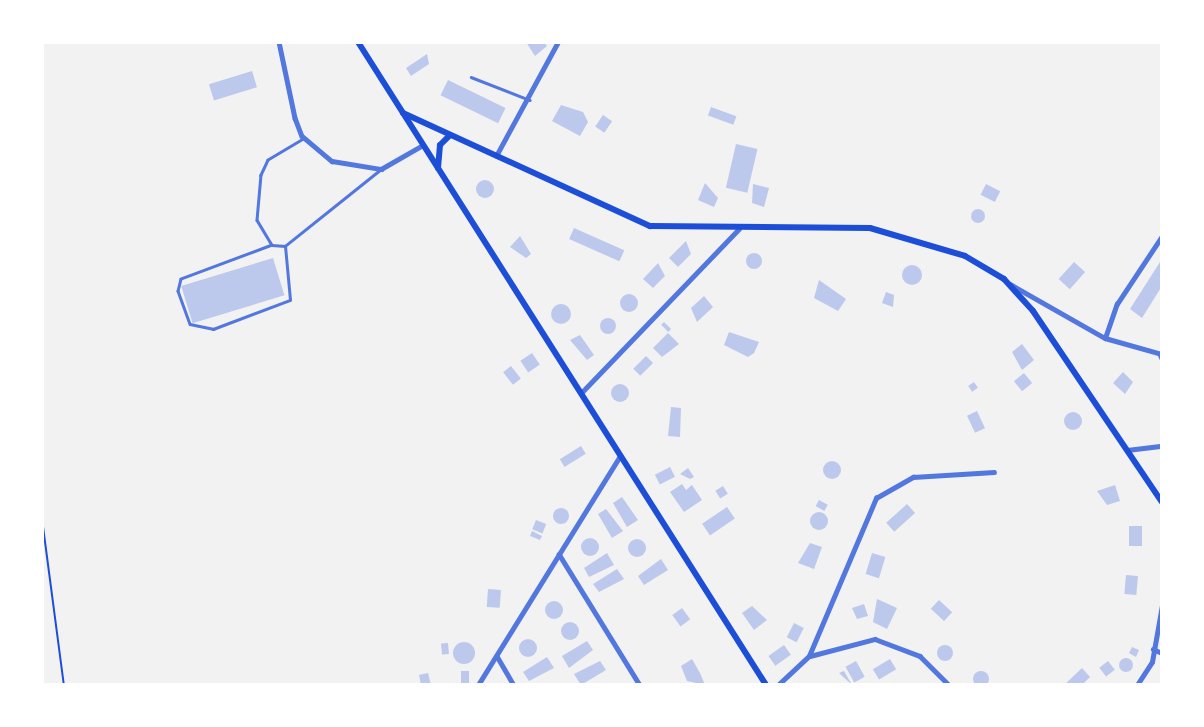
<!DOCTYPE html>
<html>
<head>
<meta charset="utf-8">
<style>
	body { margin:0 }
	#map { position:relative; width:1204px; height:727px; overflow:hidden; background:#f2f2f2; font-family:"Sofia Sans Condensed",sans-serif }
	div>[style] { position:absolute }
	.building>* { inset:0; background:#bdc9ec; transform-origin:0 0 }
	.round { border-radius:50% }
	.path>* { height:2px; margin:-1px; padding:0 1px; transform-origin:1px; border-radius:1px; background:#1d4ed8 }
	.service>* { height:2.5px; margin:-1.25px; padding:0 1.25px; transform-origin:1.25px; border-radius:1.25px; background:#5277de }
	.minor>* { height:4.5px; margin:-2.25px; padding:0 2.25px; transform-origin:2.25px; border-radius:2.25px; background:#5277de }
	.secondary>* { height:6px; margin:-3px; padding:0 3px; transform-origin:3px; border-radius:3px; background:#1d4ed8 }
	span { translate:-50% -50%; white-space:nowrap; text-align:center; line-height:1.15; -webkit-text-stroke:5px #fff; paint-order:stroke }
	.frame { position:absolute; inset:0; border:44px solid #fff; pointer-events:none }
</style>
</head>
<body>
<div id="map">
	<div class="building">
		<div style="clip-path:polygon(526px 42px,544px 42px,547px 46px,535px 56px)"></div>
		<div style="clip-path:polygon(427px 54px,429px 64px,411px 76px,406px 68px)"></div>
		<div style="left:252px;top:71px;width:17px;height:45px;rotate:73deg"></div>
		<div style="left:448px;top:80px;width:64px;height:17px;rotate:26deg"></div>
		<div style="clip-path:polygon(561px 105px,583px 112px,588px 122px,580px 136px,552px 121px)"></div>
		<div style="left:711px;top:107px;width:27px;height:9px;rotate:20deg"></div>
		<div style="left:603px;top:115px;width:11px;height:14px;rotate:34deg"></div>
		<div style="left:736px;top:144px;width:22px;height:45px;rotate:13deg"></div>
		<div class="round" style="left:476px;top:180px;width:18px;height:18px"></div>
		<div style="clip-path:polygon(705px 183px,718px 198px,714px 207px,698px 200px)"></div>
		<div style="clip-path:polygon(753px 184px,769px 188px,764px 207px,752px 203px)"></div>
		<div style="left:986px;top:184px;width:16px;height:12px;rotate:27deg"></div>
		<div class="round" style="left:971px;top:209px;width:14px;height:14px"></div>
		<div style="left:574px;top:228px;width:55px;height:12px;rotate:24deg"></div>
		<div style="clip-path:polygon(520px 236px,531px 254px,526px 258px,510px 247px)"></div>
		<div style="clip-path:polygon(686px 241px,691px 254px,678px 267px,669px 258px)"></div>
		<div class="round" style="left:746px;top:253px;width:16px;height:16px"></div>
		<div style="left:273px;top:258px;width:39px;height:96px;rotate:73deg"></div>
		<div style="left:1074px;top:262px;width:15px;height:23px;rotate:42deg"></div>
		<div style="clip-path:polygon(1160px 262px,1162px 286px,1142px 318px,1130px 309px)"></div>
		<div style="clip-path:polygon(658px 263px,665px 276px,653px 288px,643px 279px)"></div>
		<div class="round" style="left:902px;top:265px;width:20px;height:20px"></div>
		<div style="clip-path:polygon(819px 280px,846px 299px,838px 311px,814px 298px)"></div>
		<div style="clip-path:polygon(886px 292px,894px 295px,893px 307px,882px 303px)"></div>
		<div class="round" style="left:620px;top:294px;width:18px;height:18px"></div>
		<div style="clip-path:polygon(704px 296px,713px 307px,697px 322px,691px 308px)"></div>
		<div class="round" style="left:551px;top:304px;width:20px;height:20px"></div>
		<div class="round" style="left:600px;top:318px;width:16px;height:16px"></div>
		<div style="left:664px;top:322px;width:10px;height:4px;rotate:45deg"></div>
		<div style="clip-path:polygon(729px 332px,759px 342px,754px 353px,748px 357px,724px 345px)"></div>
		<div style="clip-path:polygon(668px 333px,679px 344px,662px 357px,653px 348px)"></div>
		<div style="clip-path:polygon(580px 335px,594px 355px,587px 360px,570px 340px)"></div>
		<div style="clip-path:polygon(1022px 344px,1034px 360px,1022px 370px,1012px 352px)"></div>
		<div style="left:532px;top:353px;width:14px;height:14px;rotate:56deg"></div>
		<div style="left:646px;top:356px;width:10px;height:18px;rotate:45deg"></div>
		<div style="left:511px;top:366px;width:16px;height:10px;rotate:52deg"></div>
		<div style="clip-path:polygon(1123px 372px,1133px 382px,1125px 394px,1113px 383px)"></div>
		<div style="left:1024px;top:373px;width:13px;height:13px;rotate:51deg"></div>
		<div style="left:974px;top:382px;width:7px;height:7px;rotate:56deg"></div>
		<div class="round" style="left:611px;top:384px;width:18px;height:18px"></div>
		<div style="clip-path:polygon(671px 407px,681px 408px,680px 437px,668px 436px)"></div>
		<div style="left:977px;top:411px;width:19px;height:11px;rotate:65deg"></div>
		<div class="round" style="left:1064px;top:412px;width:18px;height:18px"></div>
		<div style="left:581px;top:446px;width:9px;height:25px;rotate:58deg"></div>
		<div class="round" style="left:823px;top:461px;width:18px;height:18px"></div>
		<div style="left:670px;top:467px;width:11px;height:17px;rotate:63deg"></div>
		<div style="clip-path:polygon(688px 468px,694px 477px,690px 479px,680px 474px)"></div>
		<div style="clip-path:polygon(682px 484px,686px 490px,692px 485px,702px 500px,684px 512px,670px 492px)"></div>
		<div style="clip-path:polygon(1115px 485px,1120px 501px,1107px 505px,1097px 491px)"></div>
		<div style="left:723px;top:486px;width:9px;height:9px;rotate:58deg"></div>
		<div style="clip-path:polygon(622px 497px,638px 520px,627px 527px,613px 503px)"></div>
		<div style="left:819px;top:500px;width:10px;height:7px;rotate:29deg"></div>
		<div style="left:907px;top:504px;width:12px;height:28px;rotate:48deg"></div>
		<div style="left:727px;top:507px;width:14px;height:30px;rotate:56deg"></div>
		<div class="round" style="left:553px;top:508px;width:16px;height:16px"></div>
		<div style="clip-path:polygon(606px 509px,623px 531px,612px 538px,598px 514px)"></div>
		<div class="round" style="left:810px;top:512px;width:18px;height:18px"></div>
		<div style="left:536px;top:520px;width:11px;height:10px;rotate:22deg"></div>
		<div style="left:1129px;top:526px;width:13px;height:20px"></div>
		<div style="clip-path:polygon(532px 531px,542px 536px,540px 540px,530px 536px)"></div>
		<div class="round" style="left:581px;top:538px;width:18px;height:18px"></div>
		<div class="round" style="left:628px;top:539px;width:18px;height:18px"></div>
		<div style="clip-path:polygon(810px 543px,822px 547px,814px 569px,798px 563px)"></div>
		<div style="clip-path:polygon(607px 553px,614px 565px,589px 577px,584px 568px)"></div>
		<div style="left:872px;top:553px;width:14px;height:22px;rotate:17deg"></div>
		<div style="clip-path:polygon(661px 559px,668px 570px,644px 585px,638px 576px)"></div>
		<div style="clip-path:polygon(617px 569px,624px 579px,599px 592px,593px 584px)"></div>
		<div style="left:1126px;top:575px;width:12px;height:19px;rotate:5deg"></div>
		<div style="left:488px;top:589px;width:13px;height:18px;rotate:4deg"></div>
		<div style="clip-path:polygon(877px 599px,897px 608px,887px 629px,873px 622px)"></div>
		<div style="left:939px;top:600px;width:18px;height:12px;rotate:43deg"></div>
		<div class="round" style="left:545px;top:601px;width:18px;height:18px"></div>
		<div style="clip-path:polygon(864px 604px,868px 616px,857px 619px,852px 608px)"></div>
		<div style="clip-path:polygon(752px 606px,767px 620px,754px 630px,742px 613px)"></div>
		<div style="left:682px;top:608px;width:14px;height:12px;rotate:54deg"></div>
		<div class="round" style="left:561px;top:622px;width:18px;height:18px"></div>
		<div style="left:794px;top:623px;width:11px;height:16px;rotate:27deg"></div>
		<div class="round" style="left:519px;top:639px;width:18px;height:18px"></div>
		<div style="clip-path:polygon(587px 641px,593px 650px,569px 668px,562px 656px)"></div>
		<div class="round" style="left:453px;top:642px;width:22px;height:22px"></div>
		<div style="left:448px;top:643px;width:11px;height:7px;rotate:85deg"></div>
		<div style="left:784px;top:645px;width:12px;height:19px;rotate:55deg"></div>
		<div class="round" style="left:937px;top:645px;width:16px;height:16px"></div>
		<div style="clip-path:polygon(1132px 647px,1139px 650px,1136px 657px,1129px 653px)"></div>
		<div style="clip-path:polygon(547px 657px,554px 668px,529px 681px,523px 672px)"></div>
		<div class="round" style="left:1119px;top:658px;width:14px;height:14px"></div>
		<div style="clip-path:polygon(692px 659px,700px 673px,705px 685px,687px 681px,681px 666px)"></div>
		<div style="left:890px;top:659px;width:12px;height:20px;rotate:59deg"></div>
		<div style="clip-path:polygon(600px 661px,606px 670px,581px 685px,574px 674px)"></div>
		<div style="left:856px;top:661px;width:18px;height:12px;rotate:61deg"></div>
		<div style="left:1108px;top:661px;width:11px;height:11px;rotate:52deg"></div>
		<div style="clip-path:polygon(1082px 668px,1090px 677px,1082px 685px,1064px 685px)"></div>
		<div class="round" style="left:973px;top:671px;width:16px;height:16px"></div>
		<div style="left:461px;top:671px;width:8px;height:13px"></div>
		<div style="clip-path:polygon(844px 671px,852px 685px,839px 673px)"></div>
		<div style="clip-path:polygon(428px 673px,431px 685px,421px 685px,419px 675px)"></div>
	</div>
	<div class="path">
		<div style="left:42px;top:519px;width:167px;rotate:82.5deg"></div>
	</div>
	<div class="service">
		<div style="left:471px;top:77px;width:63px;rotate:21.3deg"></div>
		<div style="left:305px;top:138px;width:43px;rotate:149.3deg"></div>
		<div style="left:268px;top:160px;width:17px;rotate:115deg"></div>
		<div style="left:261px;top:175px;width:45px;rotate:95.1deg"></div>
		<div style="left:257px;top:220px;width:29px;rotate:59deg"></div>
		<div style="left:272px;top:245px;width:13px;rotate:4deg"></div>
		<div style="left:285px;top:246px;width:123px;rotate:-38.7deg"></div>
		<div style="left:272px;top:245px;width:97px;rotate:159.5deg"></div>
		<div style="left:181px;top:279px;width:12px;rotate:104deg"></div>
		<div style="left:178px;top:291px;width:35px;rotate:70deg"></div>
		<div style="left:190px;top:324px;width:24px;rotate:12deg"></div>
		<div style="left:213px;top:329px;width:82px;rotate:-20.6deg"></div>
		<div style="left:290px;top:300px;width:54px;rotate:-95.3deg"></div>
		<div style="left:1159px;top:354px;width:8px;rotate:67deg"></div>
	</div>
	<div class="minor">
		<div style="left:279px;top:42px;width:78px;rotate:78.1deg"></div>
		<div style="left:295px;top:118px;width:19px;rotate:69deg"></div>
		<div style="left:302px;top:136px;width:39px;rotate:40deg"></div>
		<div style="left:332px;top:161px;width:50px;rotate:9.3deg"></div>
		<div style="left:381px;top:169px;width:48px;rotate:-29.7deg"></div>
		<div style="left:496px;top:156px;width:130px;rotate:-61.5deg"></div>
		<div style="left:1010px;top:284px;width:109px;rotate:29.6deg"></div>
		<div style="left:1105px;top:338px;width:59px;rotate:15.7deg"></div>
		<div style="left:1105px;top:338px;width:36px;rotate:-71deg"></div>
		<div style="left:1117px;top:304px;width:82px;rotate:-56.5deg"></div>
		<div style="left:581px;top:393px;width:228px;rotate:-46.1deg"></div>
		<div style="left:1127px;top:450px;width:35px;rotate:-7deg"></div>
		<div style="left:559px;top:554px;width:154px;rotate:58.3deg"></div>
		<div style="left:1153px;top:649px;width:10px;rotate:24deg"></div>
		<div style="left:497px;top:656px;width:34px;rotate:60deg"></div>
		<div style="left:810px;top:656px;width:67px;rotate:-14.7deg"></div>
		<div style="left:875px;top:639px;width:48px;rotate:20.7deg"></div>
		<div style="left:920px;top:656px;width:41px;rotate:45deg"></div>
		<div style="left:478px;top:685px;width:269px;rotate:-58.2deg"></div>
		<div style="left:778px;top:685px;width:42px;rotate:-43.1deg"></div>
		<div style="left:809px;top:656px;width:172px;rotate:-67deg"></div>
		<div style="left:876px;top:498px;width:43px;rotate:-29.6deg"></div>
		<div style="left:913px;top:477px;width:81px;rotate:-3.5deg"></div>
		<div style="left:1137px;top:685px;width:27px;rotate:-57deg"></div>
		<div style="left:1152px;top:662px;width:58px;rotate:-80deg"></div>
	</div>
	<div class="secondary">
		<div style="left:358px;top:42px;width:762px;rotate:57.6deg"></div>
		<div style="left:403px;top:113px;width:272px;rotate:24.6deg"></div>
		<div style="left:650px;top:226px;width:220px;rotate:0.5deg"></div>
		<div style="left:870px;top:228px;width:99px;rotate:16.4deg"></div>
		<div style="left:965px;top:256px;width:45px;rotate:30.5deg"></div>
		<div style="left:1004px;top:279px;width:43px;rotate:47.8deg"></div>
		<div style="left:1033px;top:311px;width:230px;rotate:56deg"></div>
		<div style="left:438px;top:168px;width:23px;rotate:-85deg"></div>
		<div style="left:440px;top:145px;width:13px;rotate:-45deg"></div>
	</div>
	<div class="frame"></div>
</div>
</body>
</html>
